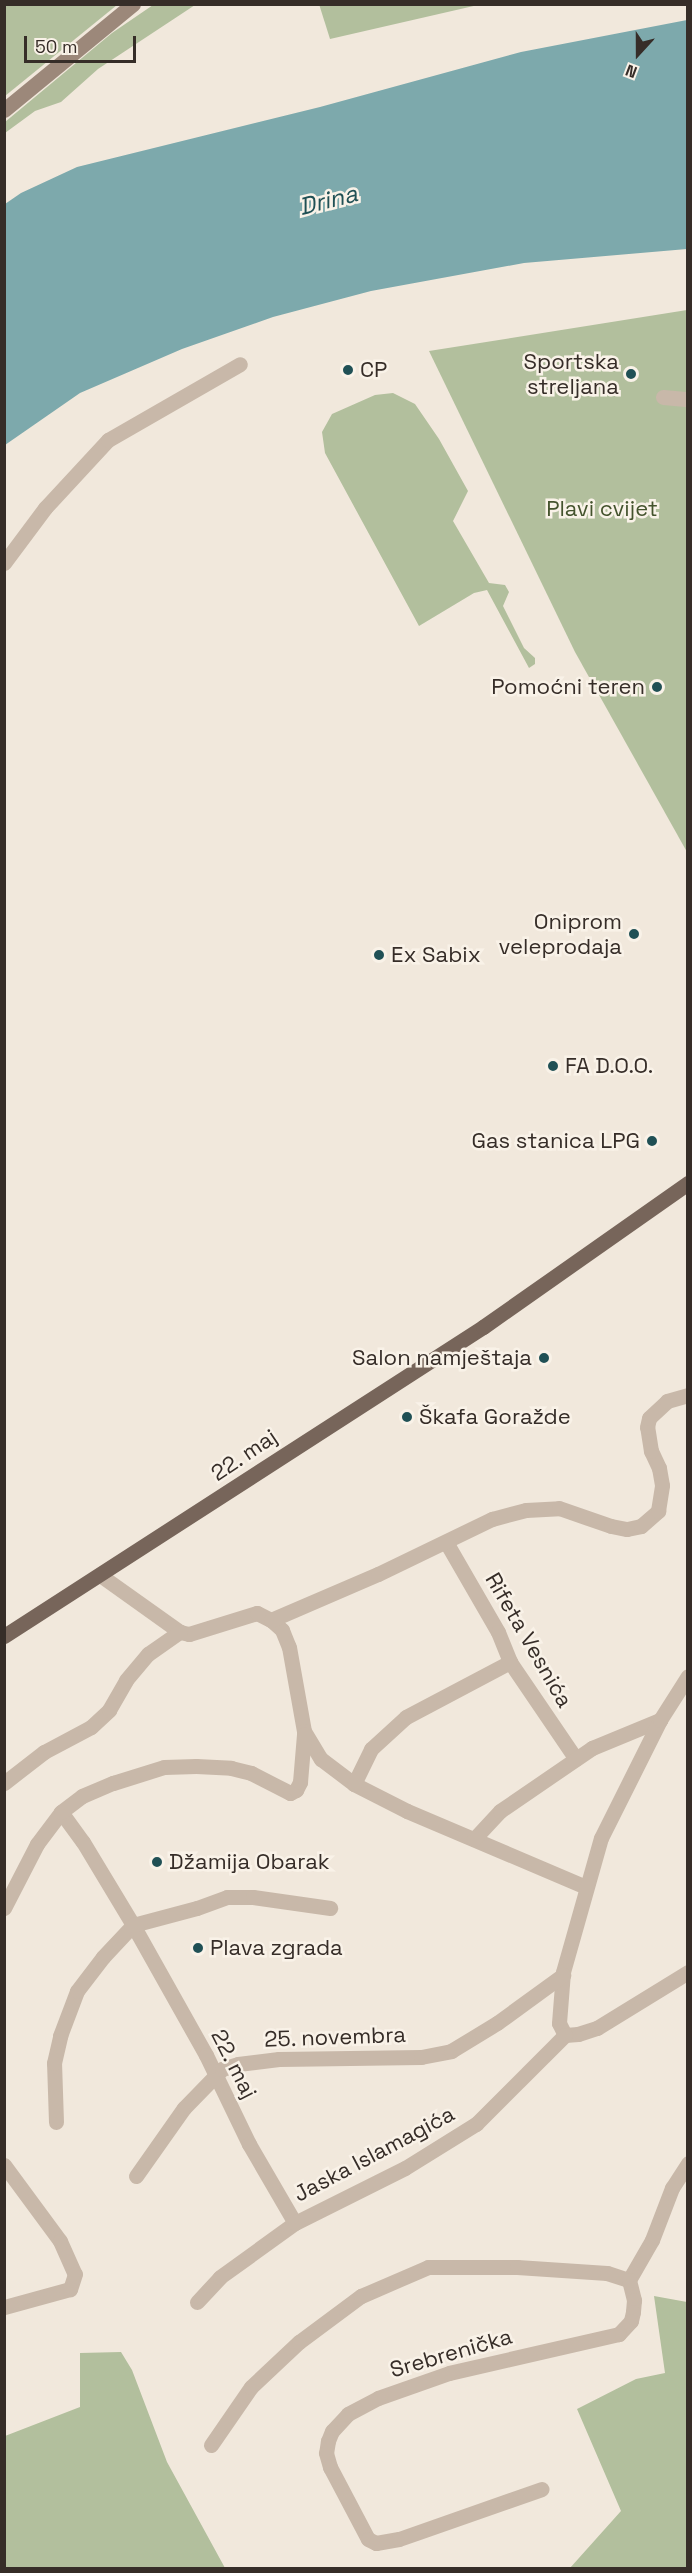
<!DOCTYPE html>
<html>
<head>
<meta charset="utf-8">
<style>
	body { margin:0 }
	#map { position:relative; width:692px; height:2573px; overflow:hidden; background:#f1e8dc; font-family:"Space Grotesk",sans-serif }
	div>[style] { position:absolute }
	.green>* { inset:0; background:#b2bf9d }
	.water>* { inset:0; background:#7da9ac }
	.street>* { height:15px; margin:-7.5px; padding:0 7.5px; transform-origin:7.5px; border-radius:7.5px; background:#c8b8a9 }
	.secondary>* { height:15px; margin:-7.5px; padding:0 7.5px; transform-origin:7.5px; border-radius:7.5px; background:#9c887a }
	.primary>* { height:15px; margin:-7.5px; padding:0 7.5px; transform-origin:7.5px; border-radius:7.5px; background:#77655a }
	.dots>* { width:16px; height:16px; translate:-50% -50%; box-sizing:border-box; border:3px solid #f9f2e8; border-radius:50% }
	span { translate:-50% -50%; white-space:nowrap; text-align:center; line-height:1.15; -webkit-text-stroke:5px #f9f2e8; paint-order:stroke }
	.poi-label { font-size:22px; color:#362d28 }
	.right { translate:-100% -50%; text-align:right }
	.left { translate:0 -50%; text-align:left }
	.park-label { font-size:22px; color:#44532d }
	.street-label { font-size:22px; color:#362d28 }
	.water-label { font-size:24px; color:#205055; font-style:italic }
	.frame { position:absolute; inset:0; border:6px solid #362d28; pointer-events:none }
	.north { position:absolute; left:608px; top:24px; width:60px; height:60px; -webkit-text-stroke:4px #f9f2e8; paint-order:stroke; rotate:201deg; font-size:16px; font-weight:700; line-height:24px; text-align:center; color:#362d28 }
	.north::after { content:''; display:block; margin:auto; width:21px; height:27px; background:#362d28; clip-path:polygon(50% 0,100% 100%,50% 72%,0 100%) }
	.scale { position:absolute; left:24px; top:36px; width:112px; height:27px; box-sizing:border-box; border:3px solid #362d28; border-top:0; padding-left:8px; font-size:18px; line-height:21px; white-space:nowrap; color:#362d28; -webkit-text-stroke:4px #f9f2e8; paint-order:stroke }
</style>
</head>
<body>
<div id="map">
	<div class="green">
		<div style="clip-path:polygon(5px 4px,117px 4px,117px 5px,5px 96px)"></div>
		<div style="clip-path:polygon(319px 4px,478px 4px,478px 5px,330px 39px)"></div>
		<div style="clip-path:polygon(153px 5px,195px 5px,98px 69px,61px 102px,35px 111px,5px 133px,5px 122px,112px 33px)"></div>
		<div style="clip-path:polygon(687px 310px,687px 852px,575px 652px,429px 351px)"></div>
		<div style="clip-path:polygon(393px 393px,415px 404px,439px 439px,468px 491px,453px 521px,489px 583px,505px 585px,509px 592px,503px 606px,524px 648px,535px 658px,535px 664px,529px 668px,487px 590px,474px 593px,419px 626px,325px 453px,322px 432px,332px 414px,375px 395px)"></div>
		<div style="clip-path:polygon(654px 2296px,687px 2302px,687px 2568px,570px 2568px,621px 2511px,577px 2409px,636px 2379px,665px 2373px)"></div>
		<div style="clip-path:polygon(121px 2352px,132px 2370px,167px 2462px,225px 2568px,5px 2568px,5px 2436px,80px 2407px,80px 2353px)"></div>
	</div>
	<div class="water">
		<div style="clip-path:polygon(687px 20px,687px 249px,524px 263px,371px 291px,273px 317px,182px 349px,80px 393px,5px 445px,5px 204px,21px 193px,77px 167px,320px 107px,521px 52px)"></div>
	</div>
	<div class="street">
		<div style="left:663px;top:397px;width:25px;rotate:5deg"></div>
		<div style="left:4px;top:563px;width:69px;rotate:-53.3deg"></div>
		<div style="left:45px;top:508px;width:93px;rotate:-47.2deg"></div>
		<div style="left:108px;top:440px;width:152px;rotate:-29.9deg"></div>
		<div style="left:446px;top:1542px;width:104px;rotate:60deg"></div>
		<div style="left:498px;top:1632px;width:32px;rotate:68deg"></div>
		<div style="left:510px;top:1662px;width:117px;rotate:55.8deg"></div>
		<div style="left:100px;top:1575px;width:98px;rotate:35.5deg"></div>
		<div style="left:180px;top:1632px;width:9px;rotate:13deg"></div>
		<div style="left:189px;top:1634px;width:71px;rotate:-17.2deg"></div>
		<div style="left:257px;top:1613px;width:16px;rotate:27deg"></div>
		<div style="left:271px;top:1620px;width:15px;rotate:42deg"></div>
		<div style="left:282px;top:1630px;width:18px;rotate:68deg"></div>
		<div style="left:289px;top:1647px;width:85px;rotate:79.9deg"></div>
		<div style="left:304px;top:1731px;width:33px;rotate:59deg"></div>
		<div style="left:321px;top:1759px;width:41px;rotate:37.1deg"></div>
		<div style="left:354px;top:1784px;width:59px;rotate:27deg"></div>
		<div style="left:407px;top:1811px;width:194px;rotate:23deg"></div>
		<div style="left:271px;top:1620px;width:116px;rotate:-23.3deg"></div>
		<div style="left:378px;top:1574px;width:127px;rotate:-25.8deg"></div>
		<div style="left:492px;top:1519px;width:35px;rotate:-15deg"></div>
		<div style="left:526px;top:1510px;width:33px;rotate:-3deg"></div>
		<div style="left:559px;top:1508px;width:55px;rotate:19.1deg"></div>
		<div style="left:611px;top:1526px;width:16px;rotate:11deg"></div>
		<div style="left:627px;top:1529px;width:14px;rotate:-12deg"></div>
		<div style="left:641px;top:1526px;width:23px;rotate:-41deg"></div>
		<div style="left:658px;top:1511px;width:26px;rotate:-81deg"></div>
		<div style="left:662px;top:1485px;width:17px;rotate:-100deg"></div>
		<div style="left:659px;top:1468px;width:19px;rotate:-115deg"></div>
		<div style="left:651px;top:1451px;width:24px;rotate:-99deg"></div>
		<div style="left:647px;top:1427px;width:9px;rotate:-77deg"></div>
		<div style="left:649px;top:1418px;width:25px;rotate:-43deg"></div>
		<div style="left:667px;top:1401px;width:22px;rotate:-16deg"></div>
		<div style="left:4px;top:1783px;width:51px;rotate:-37.8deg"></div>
		<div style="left:44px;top:1752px;width:53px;rotate:-28deg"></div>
		<div style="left:91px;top:1727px;width:25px;rotate:-43deg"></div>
		<div style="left:109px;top:1710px;width:34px;rotate:-60deg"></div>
		<div style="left:126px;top:1680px;width:34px;rotate:-50deg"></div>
		<div style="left:148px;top:1654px;width:39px;rotate:-35deg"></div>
		<div style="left:354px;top:1784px;width:39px;rotate:-64deg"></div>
		<div style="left:371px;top:1749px;width:47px;rotate:-42.4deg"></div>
		<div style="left:406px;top:1717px;width:118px;rotate:-27.9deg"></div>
		<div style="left:61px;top:1812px;width:37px;rotate:54deg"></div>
		<div style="left:83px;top:1842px;width:97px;rotate:58.9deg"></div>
		<div style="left:133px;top:1925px;width:149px;rotate:60.7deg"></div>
		<div style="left:206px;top:2055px;width:99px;rotate:64.2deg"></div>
		<div style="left:249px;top:2144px;width:91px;rotate:59.8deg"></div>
		<div style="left:474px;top:1839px;width:38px;rotate:-47deg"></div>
		<div style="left:500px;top:1811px;width:112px;rotate:-34.4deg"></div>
		<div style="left:592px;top:1748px;width:74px;rotate:-22.4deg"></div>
		<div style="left:4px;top:1908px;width:72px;rotate:-62.7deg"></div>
		<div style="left:37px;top:1844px;width:40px;rotate:-53deg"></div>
		<div style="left:61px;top:1812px;width:26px;rotate:-37deg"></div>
		<div style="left:82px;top:1796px;width:34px;rotate:-23deg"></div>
		<div style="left:113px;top:1783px;width:53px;rotate:-17.4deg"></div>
		<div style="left:164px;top:1767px;width:32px;rotate:-2deg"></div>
		<div style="left:196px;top:1766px;width:35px;rotate:3deg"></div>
		<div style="left:231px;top:1768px;width:21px;rotate:14deg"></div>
		<div style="left:251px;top:1773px;width:44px;rotate:27.1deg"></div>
		<div style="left:290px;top:1793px;width:7px;rotate:-27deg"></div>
		<div style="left:296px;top:1790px;width:9px;rotate:-63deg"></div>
		<div style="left:300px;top:1782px;width:48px;rotate:-85.2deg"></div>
		<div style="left:565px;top:2035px;width:13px;rotate:-117deg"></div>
		<div style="left:559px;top:2023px;width:51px;rotate:-85.5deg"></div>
		<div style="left:563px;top:1972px;width:139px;rotate:-74.2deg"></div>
		<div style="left:601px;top:1838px;width:132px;rotate:-63.4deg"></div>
		<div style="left:660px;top:1720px;width:52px;rotate:-57.5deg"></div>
		<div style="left:565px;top:2035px;width:13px;rotate:-4deg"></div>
		<div style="left:578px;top:2034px;width:20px;rotate:-18deg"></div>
		<div style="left:597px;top:2028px;width:107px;rotate:-31.6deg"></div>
		<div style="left:56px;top:2122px;width:59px;rotate:-91.9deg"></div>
		<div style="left:54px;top:2063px;width:28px;rotate:-77deg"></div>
		<div style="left:60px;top:2036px;width:48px;rotate:-69.3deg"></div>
		<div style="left:77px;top:1991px;width:43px;rotate:-52.6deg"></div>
		<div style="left:103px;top:1957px;width:44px;rotate:-46.8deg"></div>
		<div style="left:133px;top:1925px;width:66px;rotate:-14.9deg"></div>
		<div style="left:197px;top:1908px;width:32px;rotate:-20deg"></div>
		<div style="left:227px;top:1897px;width:26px"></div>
		<div style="left:253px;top:1897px;width:78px;rotate:8.1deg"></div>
		<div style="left:4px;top:2165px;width:94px;rotate:53.6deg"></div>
		<div style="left:60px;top:2241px;width:36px;rotate:66deg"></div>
		<div style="left:75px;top:2274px;width:16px;rotate:108deg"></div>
		<div style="left:70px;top:2289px;width:68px;rotate:164.7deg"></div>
		<div style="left:136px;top:2176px;width:83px;rotate:-54.8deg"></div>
		<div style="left:184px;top:2108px;width:54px;rotate:-45.7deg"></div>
		<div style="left:222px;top:2069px;width:17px;rotate:-17deg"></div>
		<div style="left:238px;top:2064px;width:41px;rotate:-7deg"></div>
		<div style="left:279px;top:2059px;width:142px;rotate:-0.8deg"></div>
		<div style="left:421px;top:2057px;width:31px;rotate:-11deg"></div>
		<div style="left:451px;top:2051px;width:54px;rotate:-31.3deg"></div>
		<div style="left:497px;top:2023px;width:82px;rotate:-36deg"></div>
		<div style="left:629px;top:2280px;width:46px;rotate:-60.1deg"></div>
		<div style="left:652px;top:2240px;width:56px;rotate:-69deg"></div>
		<div style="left:672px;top:2188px;width:30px;rotate:-57deg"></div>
		<div style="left:197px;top:2302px;width:34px;rotate:-47deg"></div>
		<div style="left:220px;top:2277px;width:92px;rotate:-35.8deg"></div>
		<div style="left:295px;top:2223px;width:123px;rotate:-26.6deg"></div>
		<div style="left:405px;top:2168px;width:84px;rotate:-31.8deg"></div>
		<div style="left:476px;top:2124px;width:126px;rotate:-45deg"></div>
		<div style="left:211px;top:2445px;width:70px;rotate:-55.4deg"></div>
		<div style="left:251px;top:2387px;width:66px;rotate:-43.2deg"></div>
		<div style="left:299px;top:2342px;width:77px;rotate:-36.6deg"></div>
		<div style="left:361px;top:2296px;width:73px;rotate:-23.4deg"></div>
		<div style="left:428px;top:2267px;width:89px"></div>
		<div style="left:517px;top:2267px;width:90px;rotate:3.8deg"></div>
		<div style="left:607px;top:2273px;width:23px;rotate:18deg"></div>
		<div style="left:629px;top:2280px;width:21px;rotate:76deg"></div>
		<div style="left:634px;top:2300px;width:12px;rotate:95deg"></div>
		<div style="left:633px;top:2312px;width:9px;rotate:103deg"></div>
		<div style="left:631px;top:2321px;width:18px;rotate:133deg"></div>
		<div style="left:619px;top:2334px;width:174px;rotate:167.1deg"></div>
		<div style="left:449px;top:2373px;width:75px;rotate:160.6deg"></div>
		<div style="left:378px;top:2398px;width:34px;rotate:152deg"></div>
		<div style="left:348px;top:2414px;width:23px;rotate:133deg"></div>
		<div style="left:332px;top:2431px;width:11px;rotate:112deg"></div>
		<div style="left:328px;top:2441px;width:12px;rotate:99deg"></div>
		<div style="left:326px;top:2453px;width:15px;rotate:74deg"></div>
		<div style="left:330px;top:2467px;width:81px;rotate:62.2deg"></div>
		<div style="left:368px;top:2539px;width:9px;rotate:27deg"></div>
		<div style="left:376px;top:2543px;width:23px;rotate:-10deg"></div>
		<div style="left:399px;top:2539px;width:151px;rotate:-19.3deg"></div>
	</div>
	<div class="secondary">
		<div style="left:4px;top:110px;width:167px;rotate:-39.4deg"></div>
	</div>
	<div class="primary">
		<div style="left:4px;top:1636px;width:570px;rotate:-32.83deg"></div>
		<div style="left:483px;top:1327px;width:251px;rotate:-35.1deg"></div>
	</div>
	<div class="dots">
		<div style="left:348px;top:370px;background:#205055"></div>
		<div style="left:631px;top:374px;background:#205055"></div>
		<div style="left:657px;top:687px;background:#205055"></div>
		<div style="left:634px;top:934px;background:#205055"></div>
		<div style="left:379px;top:955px;background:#205055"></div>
		<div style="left:553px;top:1066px;background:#205055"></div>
		<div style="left:652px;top:1141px;background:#205055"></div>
		<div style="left:544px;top:1358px;background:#205055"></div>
		<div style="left:407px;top:1417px;background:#205055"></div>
		<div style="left:157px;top:1862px;background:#205055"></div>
		<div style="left:198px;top:1948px;background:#205055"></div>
	</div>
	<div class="poi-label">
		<span class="right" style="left:619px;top:374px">Sportska<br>streljana</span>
		<span class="left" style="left:360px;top:370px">CP</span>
		<span class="right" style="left:645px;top:687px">Pomoćni teren</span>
		<span class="right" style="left:622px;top:934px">Oniprom<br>veleprodaja</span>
		<span class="left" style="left:391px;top:955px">Ex Sabix</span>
		<span class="left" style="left:565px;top:1066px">FA D.O.O.</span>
		<span class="right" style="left:640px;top:1141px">Gas stanica LPG</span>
		<span class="right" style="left:532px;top:1358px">Salon namještaja</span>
		<span class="left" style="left:419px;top:1417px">Škafa Goražde</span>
		<span class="left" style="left:169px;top:1862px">Džamija Obarak</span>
		<span class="left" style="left:210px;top:1948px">Plava zgrada</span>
	</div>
	<div class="park-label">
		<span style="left:602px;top:509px">Plavi cvijet</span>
	</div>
	<div class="street-label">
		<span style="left:244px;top:1455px;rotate:-34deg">22. maj</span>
		<span style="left:529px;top:1640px;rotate:60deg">Rifeta Vesnića</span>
		<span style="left:335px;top:2037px;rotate:-2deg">25. novembra</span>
		<span style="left:234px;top:2064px;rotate:63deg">22. maj</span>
		<span style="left:374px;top:2154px;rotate:-28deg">Jaska Islamagića</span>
		<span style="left:451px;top:2353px;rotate:-16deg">Srebrenička</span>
	</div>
	<div class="water-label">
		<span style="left:328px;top:200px;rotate:-14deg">Drina</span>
	</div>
	<div class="frame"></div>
	<div class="north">N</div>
	<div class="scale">50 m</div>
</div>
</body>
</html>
